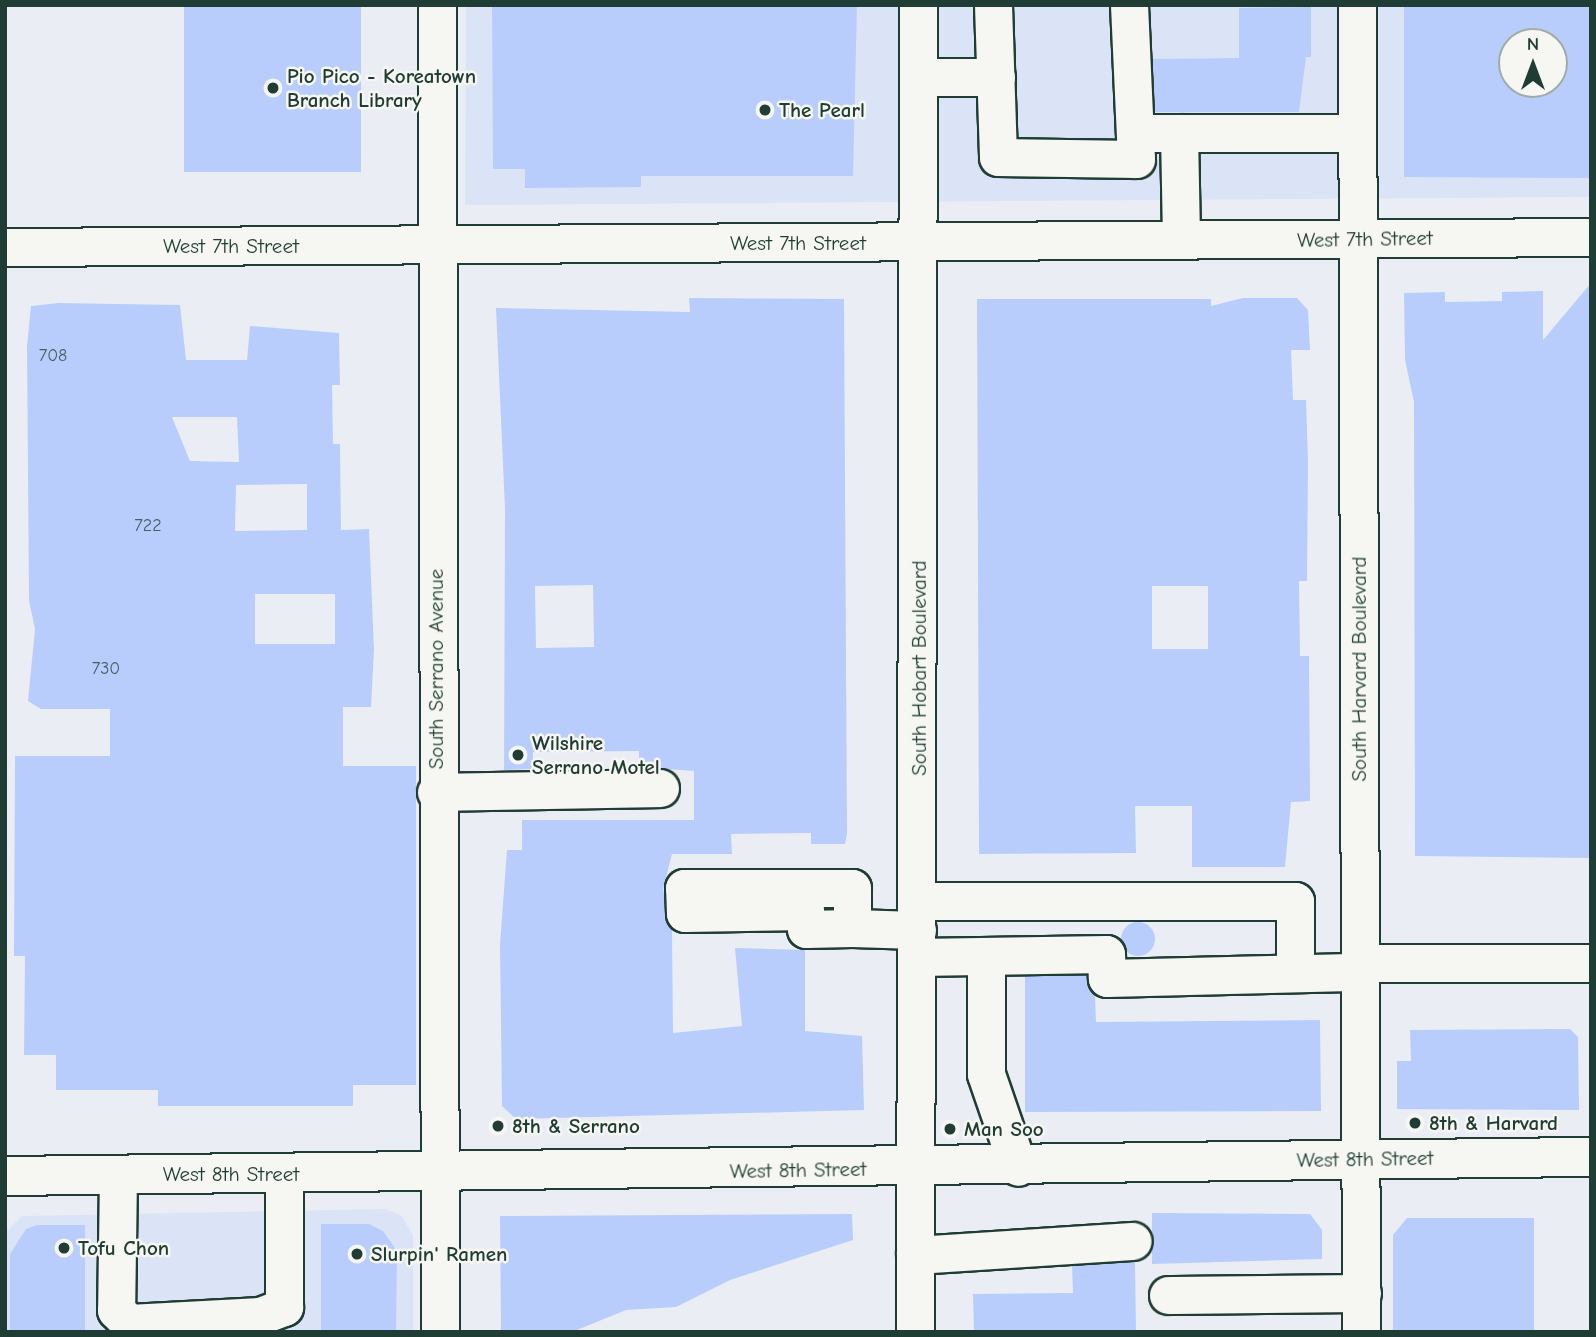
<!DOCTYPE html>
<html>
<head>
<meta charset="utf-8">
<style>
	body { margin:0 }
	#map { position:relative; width:1596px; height:1337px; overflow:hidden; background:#eaeef4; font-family:"Comic Neue",sans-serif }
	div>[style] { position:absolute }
	.built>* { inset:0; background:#dbe4f6 }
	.building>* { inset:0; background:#b9cdfc; transform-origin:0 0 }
	.round { border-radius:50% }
	.roads { filter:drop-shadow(2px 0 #1f3d34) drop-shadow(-2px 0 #1f3d34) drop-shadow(0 2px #1f3d34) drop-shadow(0 -2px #1f3d34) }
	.minor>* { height:37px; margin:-18.5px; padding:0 18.5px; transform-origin:18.5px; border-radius:18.5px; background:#f6f6f2 }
	.major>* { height:38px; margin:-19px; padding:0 19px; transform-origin:19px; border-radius:19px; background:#f6f6f2 }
	.dots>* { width:19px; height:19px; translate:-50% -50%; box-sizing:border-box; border:4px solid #f6f6f2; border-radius:50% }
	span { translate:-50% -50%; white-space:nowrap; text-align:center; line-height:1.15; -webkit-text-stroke:5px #f6f6f2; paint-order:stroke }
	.number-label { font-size:18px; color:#466166 }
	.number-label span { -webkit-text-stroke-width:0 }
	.poi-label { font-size:21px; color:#1f3d34; font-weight:700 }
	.left { translate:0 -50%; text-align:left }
	.street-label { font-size:21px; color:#1f3d34 }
	.frame { position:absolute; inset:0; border:7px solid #1f3d34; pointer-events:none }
	.north { position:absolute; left:1498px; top:28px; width:70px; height:70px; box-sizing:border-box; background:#f6f6f2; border:2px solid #a0aca6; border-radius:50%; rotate:0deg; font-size:19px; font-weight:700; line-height:28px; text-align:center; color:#1f3d34 }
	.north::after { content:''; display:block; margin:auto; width:24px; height:32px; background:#1f3d34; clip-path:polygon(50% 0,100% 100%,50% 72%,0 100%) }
</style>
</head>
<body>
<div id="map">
	<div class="built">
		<div style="clip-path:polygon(evenodd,466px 5px,1591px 5px,1591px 197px,465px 205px,466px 5px,1512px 42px,1554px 42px,1554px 84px,1512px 84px,1512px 42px)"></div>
		<div style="clip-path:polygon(385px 1209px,402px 1216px,413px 1235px,413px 1332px,5px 1332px,5px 1233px,22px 1216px)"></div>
	</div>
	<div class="building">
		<div style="left:184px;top:5px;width:177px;height:167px"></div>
		<div style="clip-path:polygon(492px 5px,857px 5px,853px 176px,641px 176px,641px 187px,525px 188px,525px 169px,493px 169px)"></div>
		<div style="clip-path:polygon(evenodd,1404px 5px,1591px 5px,1591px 178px,1404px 177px,1404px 5px,1512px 42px,1554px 42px,1554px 84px,1512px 84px,1512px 42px)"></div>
		<div style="clip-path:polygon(1311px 7px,1311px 57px,1306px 57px,1299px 112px,1155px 112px,1152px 59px,1239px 58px,1239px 8px)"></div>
		<div style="clip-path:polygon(1591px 283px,1591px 858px,1415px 856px,1414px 402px,1405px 360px,1404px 293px,1445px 292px,1445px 302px,1502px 301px,1502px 292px,1543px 291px,1543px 340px)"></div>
		<div style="clip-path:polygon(evenodd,689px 298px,844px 299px,847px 834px,845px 844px,811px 844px,811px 833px,731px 834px,732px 854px,672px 854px,663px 889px,672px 929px,673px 1033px,742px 1026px,735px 948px,805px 950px,805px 1031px,862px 1036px,864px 1110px,516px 1119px,502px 1106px,500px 944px,507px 850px,522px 850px,522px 820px,694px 820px,694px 771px,639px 767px,639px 751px,533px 752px,533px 769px,504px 770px,505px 509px,496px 308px,690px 312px,689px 298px,593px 585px,594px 647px,536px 648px,535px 586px,593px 585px)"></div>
		<div style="clip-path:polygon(evenodd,1243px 298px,1297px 298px,1308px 310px,1310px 350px,1291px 350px,1293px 400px,1306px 400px,1308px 462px,1307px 581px,1299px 581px,1300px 656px,1309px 656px,1310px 801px,1291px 802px,1285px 867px,1192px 867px,1192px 806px,1135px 806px,1136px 853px,979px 854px,977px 299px,1211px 299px,1211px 306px,1243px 298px,1152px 586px,1208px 586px,1208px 649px,1152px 649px,1152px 586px)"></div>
		<div style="clip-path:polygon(evenodd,59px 303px,180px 305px,186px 360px,247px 360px,250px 326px,339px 333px,340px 385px,332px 385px,333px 444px,340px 444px,341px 530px,369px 529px,374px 650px,371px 707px,343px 707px,343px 766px,416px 766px,416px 1085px,353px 1085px,353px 1106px,158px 1106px,158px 1090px,56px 1090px,56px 1055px,24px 1055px,25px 956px,14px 956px,15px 756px,110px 756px,110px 709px,41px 709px,28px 701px,35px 629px,29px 601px,27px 346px,31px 306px,59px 303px,172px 417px,237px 417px,239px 462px,190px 461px,172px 417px,59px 303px,307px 484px,307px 530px,235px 531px,236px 485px,307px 484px,59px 303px,255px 594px,335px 594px,335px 644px,255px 644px,255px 594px)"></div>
		<div class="round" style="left:1121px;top:922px;width:34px;height:34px"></div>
		<div style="clip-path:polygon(1086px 975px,1095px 995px,1096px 1022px,1320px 1020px,1321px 1111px,1025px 1112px,1025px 976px)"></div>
		<div style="clip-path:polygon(1570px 1029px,1578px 1037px,1579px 1110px,1397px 1109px,1397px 1061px,1411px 1061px,1410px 1030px)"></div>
		<div style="clip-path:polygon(1152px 1213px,1310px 1214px,1322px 1230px,1322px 1259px,1152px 1264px)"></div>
		<div style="clip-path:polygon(852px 1214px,853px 1240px,730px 1280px,676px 1307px,626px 1310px,572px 1332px,501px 1332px,500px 1216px)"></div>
		<div style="clip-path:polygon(1407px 1218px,1534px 1218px,1534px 1332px,1393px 1332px,1393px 1235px)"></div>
		<div style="clip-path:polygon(321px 1224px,369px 1224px,383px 1231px,397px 1251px,396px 1332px,321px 1332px)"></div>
		<div style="clip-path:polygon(37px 1225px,85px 1225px,85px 1332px,10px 1332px,10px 1254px,26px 1229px)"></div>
		<div style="clip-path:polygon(1135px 1262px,1136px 1332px,974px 1332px,973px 1294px,1073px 1293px,1072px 1266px)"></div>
	</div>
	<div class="roads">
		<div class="minor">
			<div style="left:437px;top:5px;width:1327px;rotate:89.87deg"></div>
			<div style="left:993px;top:5px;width:152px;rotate:88.1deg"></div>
			<div style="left:998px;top:157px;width:138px;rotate:0.8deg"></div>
			<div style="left:1136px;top:159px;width:154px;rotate:-92.6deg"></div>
			<div style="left:1357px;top:5px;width:1327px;rotate:89.83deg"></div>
			<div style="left:919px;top:77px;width:77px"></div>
			<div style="left:1135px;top:133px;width:221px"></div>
			<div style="left:1179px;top:133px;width:107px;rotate:88.9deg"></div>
			<div style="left:5px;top:247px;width:1586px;rotate:-0.36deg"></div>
			<div style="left:436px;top:792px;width:224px;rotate:-1deg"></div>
			<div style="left:917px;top:901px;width:378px"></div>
			<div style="left:1295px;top:901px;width:72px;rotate:90deg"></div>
			<div style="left:852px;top:928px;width:46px;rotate:178.8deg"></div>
			<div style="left:806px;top:929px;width:18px;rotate:-93deg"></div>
			<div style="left:805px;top:911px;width:120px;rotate:179deg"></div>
			<div style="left:685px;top:913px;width:25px;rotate:-92deg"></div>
			<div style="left:684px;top:888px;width:168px"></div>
			<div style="left:852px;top:888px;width:40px;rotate:90deg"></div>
			<div style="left:852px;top:928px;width:65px;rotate:1.8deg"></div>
			<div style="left:986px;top:956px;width:118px;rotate:90deg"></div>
			<div style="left:986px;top:1074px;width:98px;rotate:71deg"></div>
			<div style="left:917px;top:957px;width:189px;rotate:-0.9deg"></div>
			<div style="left:1106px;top:954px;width:24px;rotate:88deg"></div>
			<div style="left:1107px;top:978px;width:254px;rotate:-1.4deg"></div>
			<div style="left:1361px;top:963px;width:230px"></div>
			<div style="left:118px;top:1175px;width:135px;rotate:90.8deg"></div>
			<div style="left:116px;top:1310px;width:18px;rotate:45deg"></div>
			<div style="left:129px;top:1323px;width:131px;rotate:-3.1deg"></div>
			<div style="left:260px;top:1316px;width:26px;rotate:-21deg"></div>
			<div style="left:284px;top:1307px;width:133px;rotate:-90deg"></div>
			<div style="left:915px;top:1255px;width:218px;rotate:-3.7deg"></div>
			<div style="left:1168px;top:1295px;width:194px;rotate:-0.6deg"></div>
			<div style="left:915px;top:1332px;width:1327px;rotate:-89.87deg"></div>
		</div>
		<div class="major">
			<div style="left:5px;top:1176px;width:1586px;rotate:-0.69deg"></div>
		</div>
	</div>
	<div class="dots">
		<div style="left:273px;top:88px;background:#1f3d34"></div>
		<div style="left:765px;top:110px;background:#1f3d34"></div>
		<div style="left:518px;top:755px;background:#1f3d34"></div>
		<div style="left:1415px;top:1123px;background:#1f3d34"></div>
		<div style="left:498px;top:1126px;background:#1f3d34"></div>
		<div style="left:950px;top:1129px;background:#1f3d34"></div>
		<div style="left:64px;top:1248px;background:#1f3d34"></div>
		<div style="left:357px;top:1254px;background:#1f3d34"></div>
	</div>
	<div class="number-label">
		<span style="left:53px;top:356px">708</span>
		<span style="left:148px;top:526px">722</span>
		<span style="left:106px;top:669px">730</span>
	</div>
	<div class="poi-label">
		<span class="left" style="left:287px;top:88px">Pio Pico - Koreatown<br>Branch Library</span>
		<span class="left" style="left:779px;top:110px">The Pearl</span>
		<span class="left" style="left:532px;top:755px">Wilshire<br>Serrano Motel</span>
		<span class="left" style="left:1429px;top:1123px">8th &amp; Harvard</span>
		<span class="left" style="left:512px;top:1126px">8th &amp; Serrano</span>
		<span class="left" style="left:964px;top:1129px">Man Soo</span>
		<span class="left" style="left:78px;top:1248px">Tofu Chon</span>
		<span class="left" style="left:371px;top:1254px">Slurpin' Ramen</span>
	</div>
	<div class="street-label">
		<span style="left:1365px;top:239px;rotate:-1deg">West 7th Street</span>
		<span style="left:798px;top:243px">West 7th Street</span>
		<span style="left:231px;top:246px">West 7th Street</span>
		<span style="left:919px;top:668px;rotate:-90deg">South Hobart Boulevard</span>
		<span style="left:436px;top:669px;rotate:-90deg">South Serrano Avenue</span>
		<span style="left:1359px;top:669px;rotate:-90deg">South Harvard Boulevard</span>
		<span style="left:1365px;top:1159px;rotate:-1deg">West 8th Street</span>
		<span style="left:798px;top:1170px;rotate:-1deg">West 8th Street</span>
		<span style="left:231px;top:1174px">West 8th Street</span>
	</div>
	<div class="frame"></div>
	<div class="north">N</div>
</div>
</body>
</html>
